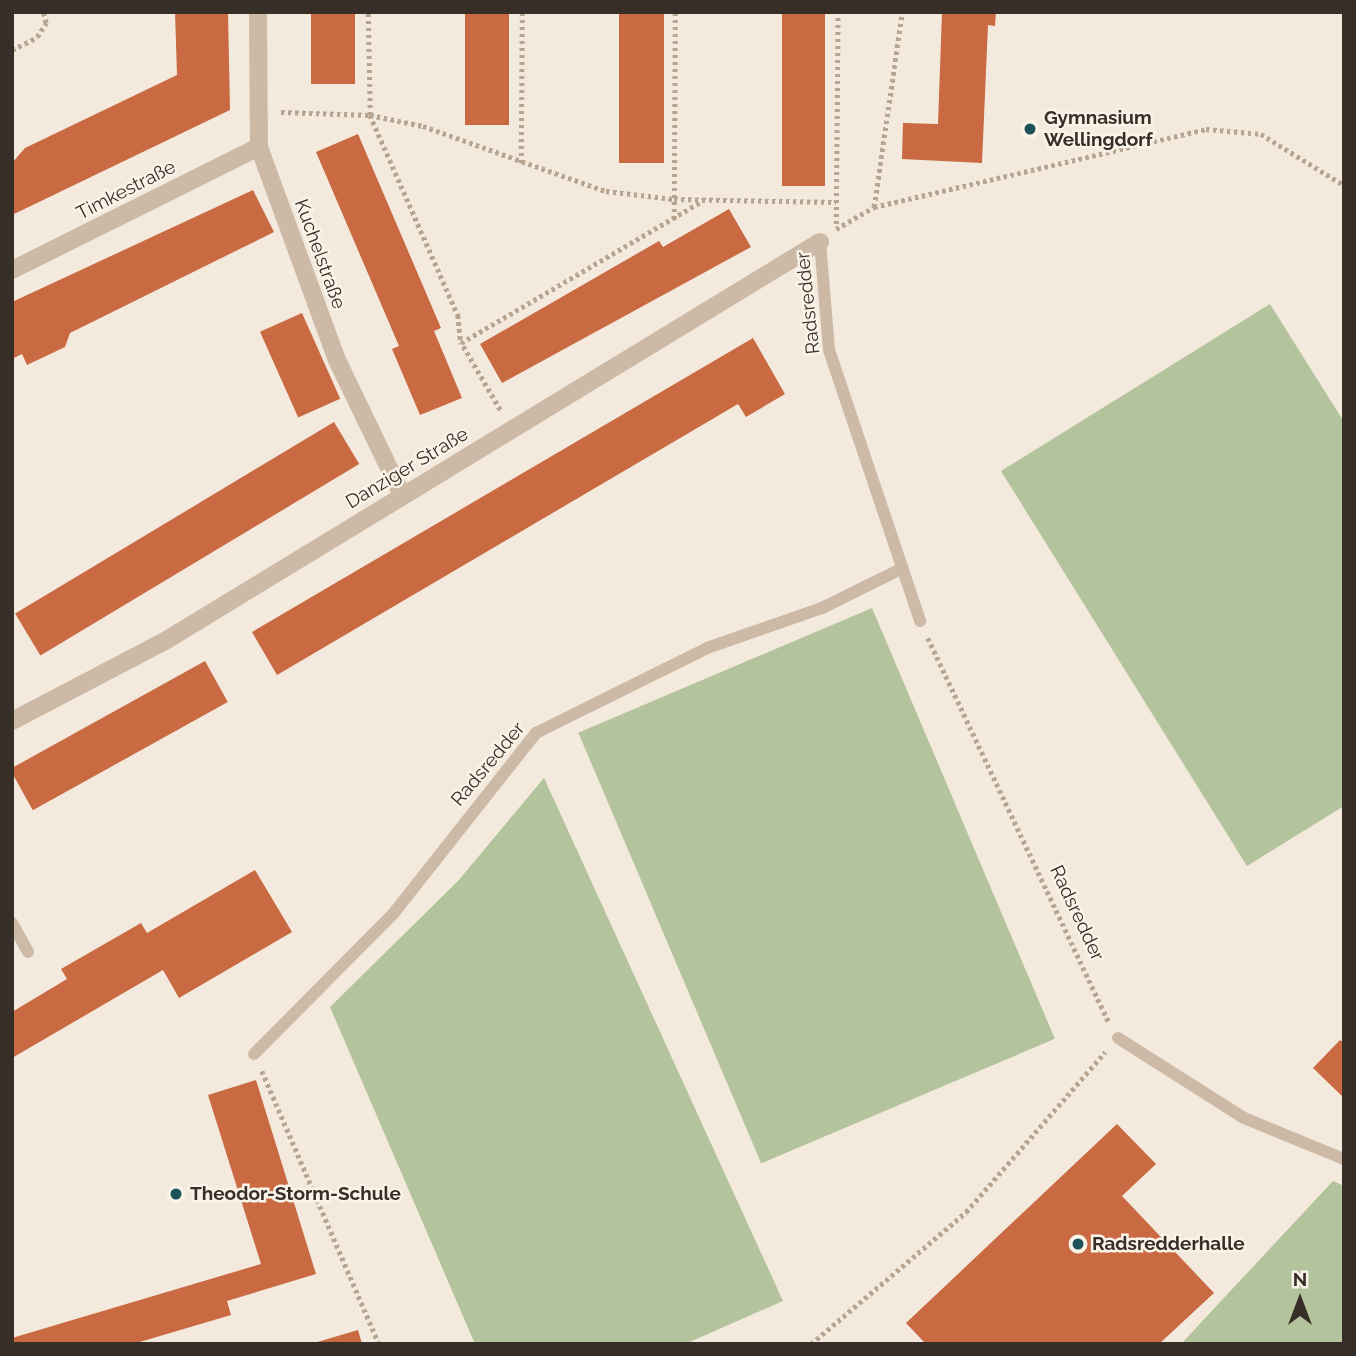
<!DOCTYPE html>
<html>
<head>
<meta charset="utf-8">
<style>
	body { margin:0 }
	#map { position:relative; width:1356px; height:1356px; overflow:hidden; background:#f3e9dc; font-family:Raleway,sans-serif }
	div>[style] { position:absolute }
	.green>* { inset:0; background:#b3c39b; transform-origin:0 0 }
	.building>* { inset:0; background:#ca6a43; transform-origin:0 0 }
	.path>* { height:4.5px; margin-top:-2.25px; transform-origin:0; background:repeating-linear-gradient(90deg,#b7a491 0 3.5px,transparent 0 7px) }
	.service>* { height:12px; margin:-6px; padding:0 6px; transform-origin:6px; border-radius:6px; background:#ccbaa7 }
	.minor>* { height:18px; margin:-9px; padding:0 9px; transform-origin:9px; border-radius:9px; background:#ccbaa7 }
	.dots>* { width:19px; height:19px; translate:-50% -50%; box-sizing:border-box; border:4px solid #faf3e8; border-radius:50% }
	span { translate:-50% -50%; white-space:nowrap; text-align:center; line-height:1.15; -webkit-text-stroke:5px #faf3e8; paint-order:stroke }
	.poi-label { font-size:19px; color:#382e28; font-weight:700 }
	.left { translate:0 -50%; text-align:left }
	.street-label { font-size:19px; color:#382e28 }
	.frame { position:absolute; inset:0; border:14px solid #382e28; pointer-events:none }
	.north { position:absolute; left:1265px; top:1265px; width:70px; height:70px; -webkit-text-stroke:5px #faf3e8; paint-order:stroke; rotate:0deg; font-size:19px; font-weight:700; line-height:28px; text-align:center; color:#382e28 }
	.north::after { content:''; display:block; margin:auto; width:24px; height:32px; background:#382e28; clip-path:polygon(50% 0,100% 100%,50% 72%,0 100%) }
</style>
</head>
<body>
<div id="map">
	<div class="green">
		<div style="clip-path:polygon(1270px 304px,1344px 422px,1344px 806px,1247px 866px,1001px 471px)"></div>
		<div style="left:872px;top:608px;width:468px;height:319px;rotate:67deg"></div>
		<div style="clip-path:polygon(544px 778px,783px 1301px,685px 1344px,475px 1344px,330px 1007px,458px 881px)"></div>
		<div style="clip-path:polygon(1333px 1181px,1344px 1186px,1344px 1344px,1181px 1344px)"></div>
	</div>
	<div class="building">
		<div style="clip-path:polygon(175px 12px,228px 12px,230px 110px,12px 215px,12px 163px,25px 148px,177px 75px)"></div>
		<div style="left:311px;top:12px;width:44px;height:72px"></div>
		<div style="left:465px;top:12px;width:44px;height:113px"></div>
		<div style="left:619px;top:12px;width:45px;height:151px"></div>
		<div style="left:782px;top:12px;width:43px;height:174px"></div>
		<div style="clip-path:polygon(942px 12px,996px 12px,995px 26px,988px 25px,982px 163px,902px 159px,903px 123px,938px 124px)"></div>
		<div style="clip-path:polygon(358px 134px,441px 328px,434px 331px,462px 398px,420px 415px,392px 349px,399px 346px,316px 152px)"></div>
		<div style="clip-path:polygon(253px 190px,274px 232px,70px 333px,65px 347px,27px 365px,22px 354px,12px 359px,12px 302px)"></div>
		<div style="clip-path:polygon(729px 209px,751px 247px,502px 383px,480px 344px,659px 241px,663px 247px)"></div>
		<div style="left:302px;top:313px;width:94px;height:46px;rotate:66deg"></div>
		<div style="clip-path:polygon(753px 338px,785px 394px,746px 417px,738px 404px,277px 675px,252px 632px)"></div>
		<div style="left:334px;top:422px;width:49px;height:372px;rotate:59deg"></div>
		<div style="left:205px;top:661px;width:47px;height:223px;rotate:61deg"></div>
		<div style="clip-path:polygon(255px 870px,292px 932px,179px 998px,163px 970px,12px 1058px,12px 1012px,67px 979px,61px 969px,141px 923px,147px 933px)"></div>
		<div style="clip-path:polygon(1340px 1040px,1344px 1043px,1344px 1098px,1313px 1068px)"></div>
		<div style="clip-path:polygon(256px 1080px,316px 1274px,227px 1301px,231px 1315px,133px 1344px,12px 1344px,12px 1338px,261px 1264px,208px 1095px)"></div>
		<div style="clip-path:polygon(1117px 1124px,1156px 1164px,1122px 1196px,1214px 1293px,1159px 1344px,926px 1344px,906px 1323px)"></div>
		<div style="clip-path:polygon(358px 1330px,362px 1344px,314px 1344px,314px 1343px)"></div>
	</div>
	<div class="path">
		<div style="left:12px;top:50px;width:28px;rotate:-27deg"></div>
		<div style="left:37px;top:37px;width:17px;rotate:-57deg"></div>
		<div style="left:46px;top:23px;width:11px;rotate:-105deg"></div>
		<div style="left:281px;top:112px;width:89px;rotate:1.9deg"></div>
		<div style="left:370px;top:115px;width:103px;rotate:-91.1deg"></div>
		<div style="left:370px;top:115px;width:54px;rotate:11.7deg"></div>
		<div style="left:423px;top:126px;width:194px;rotate:19.6deg"></div>
		<div style="left:606px;top:191px;width:68px;rotate:6.7deg"></div>
		<div style="left:674px;top:199px;width:162px;rotate:1.1deg"></div>
		<div style="left:370px;top:115px;width:219px;rotate:66.3deg"></div>
		<div style="left:458px;top:315px;width:28px;rotate:84deg"></div>
		<div style="left:521px;top:163px;width:151px;rotate:-89.6deg"></div>
		<div style="left:874px;top:207px;width:341px;rotate:-13.2deg"></div>
		<div style="left:1206px;top:129px;width:55px;rotate:5.2deg"></div>
		<div style="left:1261px;top:134px;width:97px;rotate:31.6deg"></div>
		<div style="left:674px;top:219px;width:207px;rotate:-89.7deg"></div>
		<div style="left:836px;top:224px;width:212px;rotate:-89.5deg"></div>
		<div style="left:836px;top:229px;width:44px;rotate:-30.1deg"></div>
		<div style="left:874px;top:207px;width:197px;rotate:-81.8deg"></div>
		<div style="left:500px;top:410px;width:78px;rotate:-120.2deg"></div>
		<div style="left:461px;top:343px;width:282px;rotate:-30.5deg"></div>
		<div style="left:928px;top:638px;width:425px;rotate:64.8deg"></div>
		<div style="left:262px;top:1071px;width:297px;rotate:66.8deg"></div>
		<div style="left:811px;top:1344px;width:204px;rotate:-40.4deg"></div>
		<div style="left:966px;top:1212px;width:212px;rotate:-49deg"></div>
	</div>
	<div class="service">
		<div style="left:820px;top:242px;width:108px;rotate:85.2deg"></div>
		<div style="left:829px;top:350px;width:286px;rotate:71.4deg"></div>
		<div style="left:12px;top:923px;width:33px;rotate:61deg"></div>
		<div style="left:1118px;top:1038px;width:149px;rotate:32.4deg"></div>
		<div style="left:1244px;top:1118px;width:108px;rotate:22.3deg"></div>
		<div style="left:254px;top:1054px;width:197px;rotate:-45.2deg"></div>
		<div style="left:393px;top:914px;width:231px;rotate:-51.7deg"></div>
		<div style="left:536px;top:733px;width:191px;rotate:-26.4deg"></div>
		<div style="left:707px;top:648px;width:122px;rotate:-19.2deg"></div>
		<div style="left:822px;top:608px;width:90px;rotate:-26.3deg"></div>
	</div>
	<div class="minor">
		<div style="left:258px;top:12px;width:135px;rotate:89.6deg"></div>
		<div style="left:259px;top:147px;width:227px;rotate:69.9deg"></div>
		<div style="left:337px;top:360px;width:150px;rotate:64.3deg"></div>
		<div style="left:12px;top:270px;width:276px;rotate:-26.5deg"></div>
		<div style="left:12px;top:721px;width:173px;rotate:-27.6deg"></div>
		<div style="left:165px;top:641px;width:767px;rotate:-31.35deg"></div>
	</div>
	<div class="dots">
		<div style="left:1030px;top:129px;background:#1c535b"></div>
		<div style="left:176px;top:1194px;background:#1c535b"></div>
		<div style="left:1078px;top:1244px;background:#1c535b"></div>
	</div>
	<div class="poi-label">
		<span class="left" style="left:1044px;top:129px">Gymnasium<br>Wellingdorf</span>
		<span class="left" style="left:190px;top:1194px">Theodor-Storm-Schule</span>
		<span class="left" style="left:1092px;top:1244px">Radsredderhalle</span>
	</div>
	<div class="street-label">
		<span style="left:126px;top:190px;rotate:-27deg">Timkestraße</span>
		<span style="left:320px;top:254px;rotate:70deg">Kuchelstraße</span>
		<span style="left:808px;top:303px;rotate:-96deg">Radsredder</span>
		<span style="left:407px;top:468px;rotate:-31deg">Danziger Straße</span>
		<span style="left:488px;top:764px;rotate:-50deg">Radsredder</span>
		<span style="left:1077px;top:913px;rotate:65deg">Radsredder</span>
	</div>
	<div class="frame"></div>
	<div class="north">N</div>
</div>
</body>
</html>
